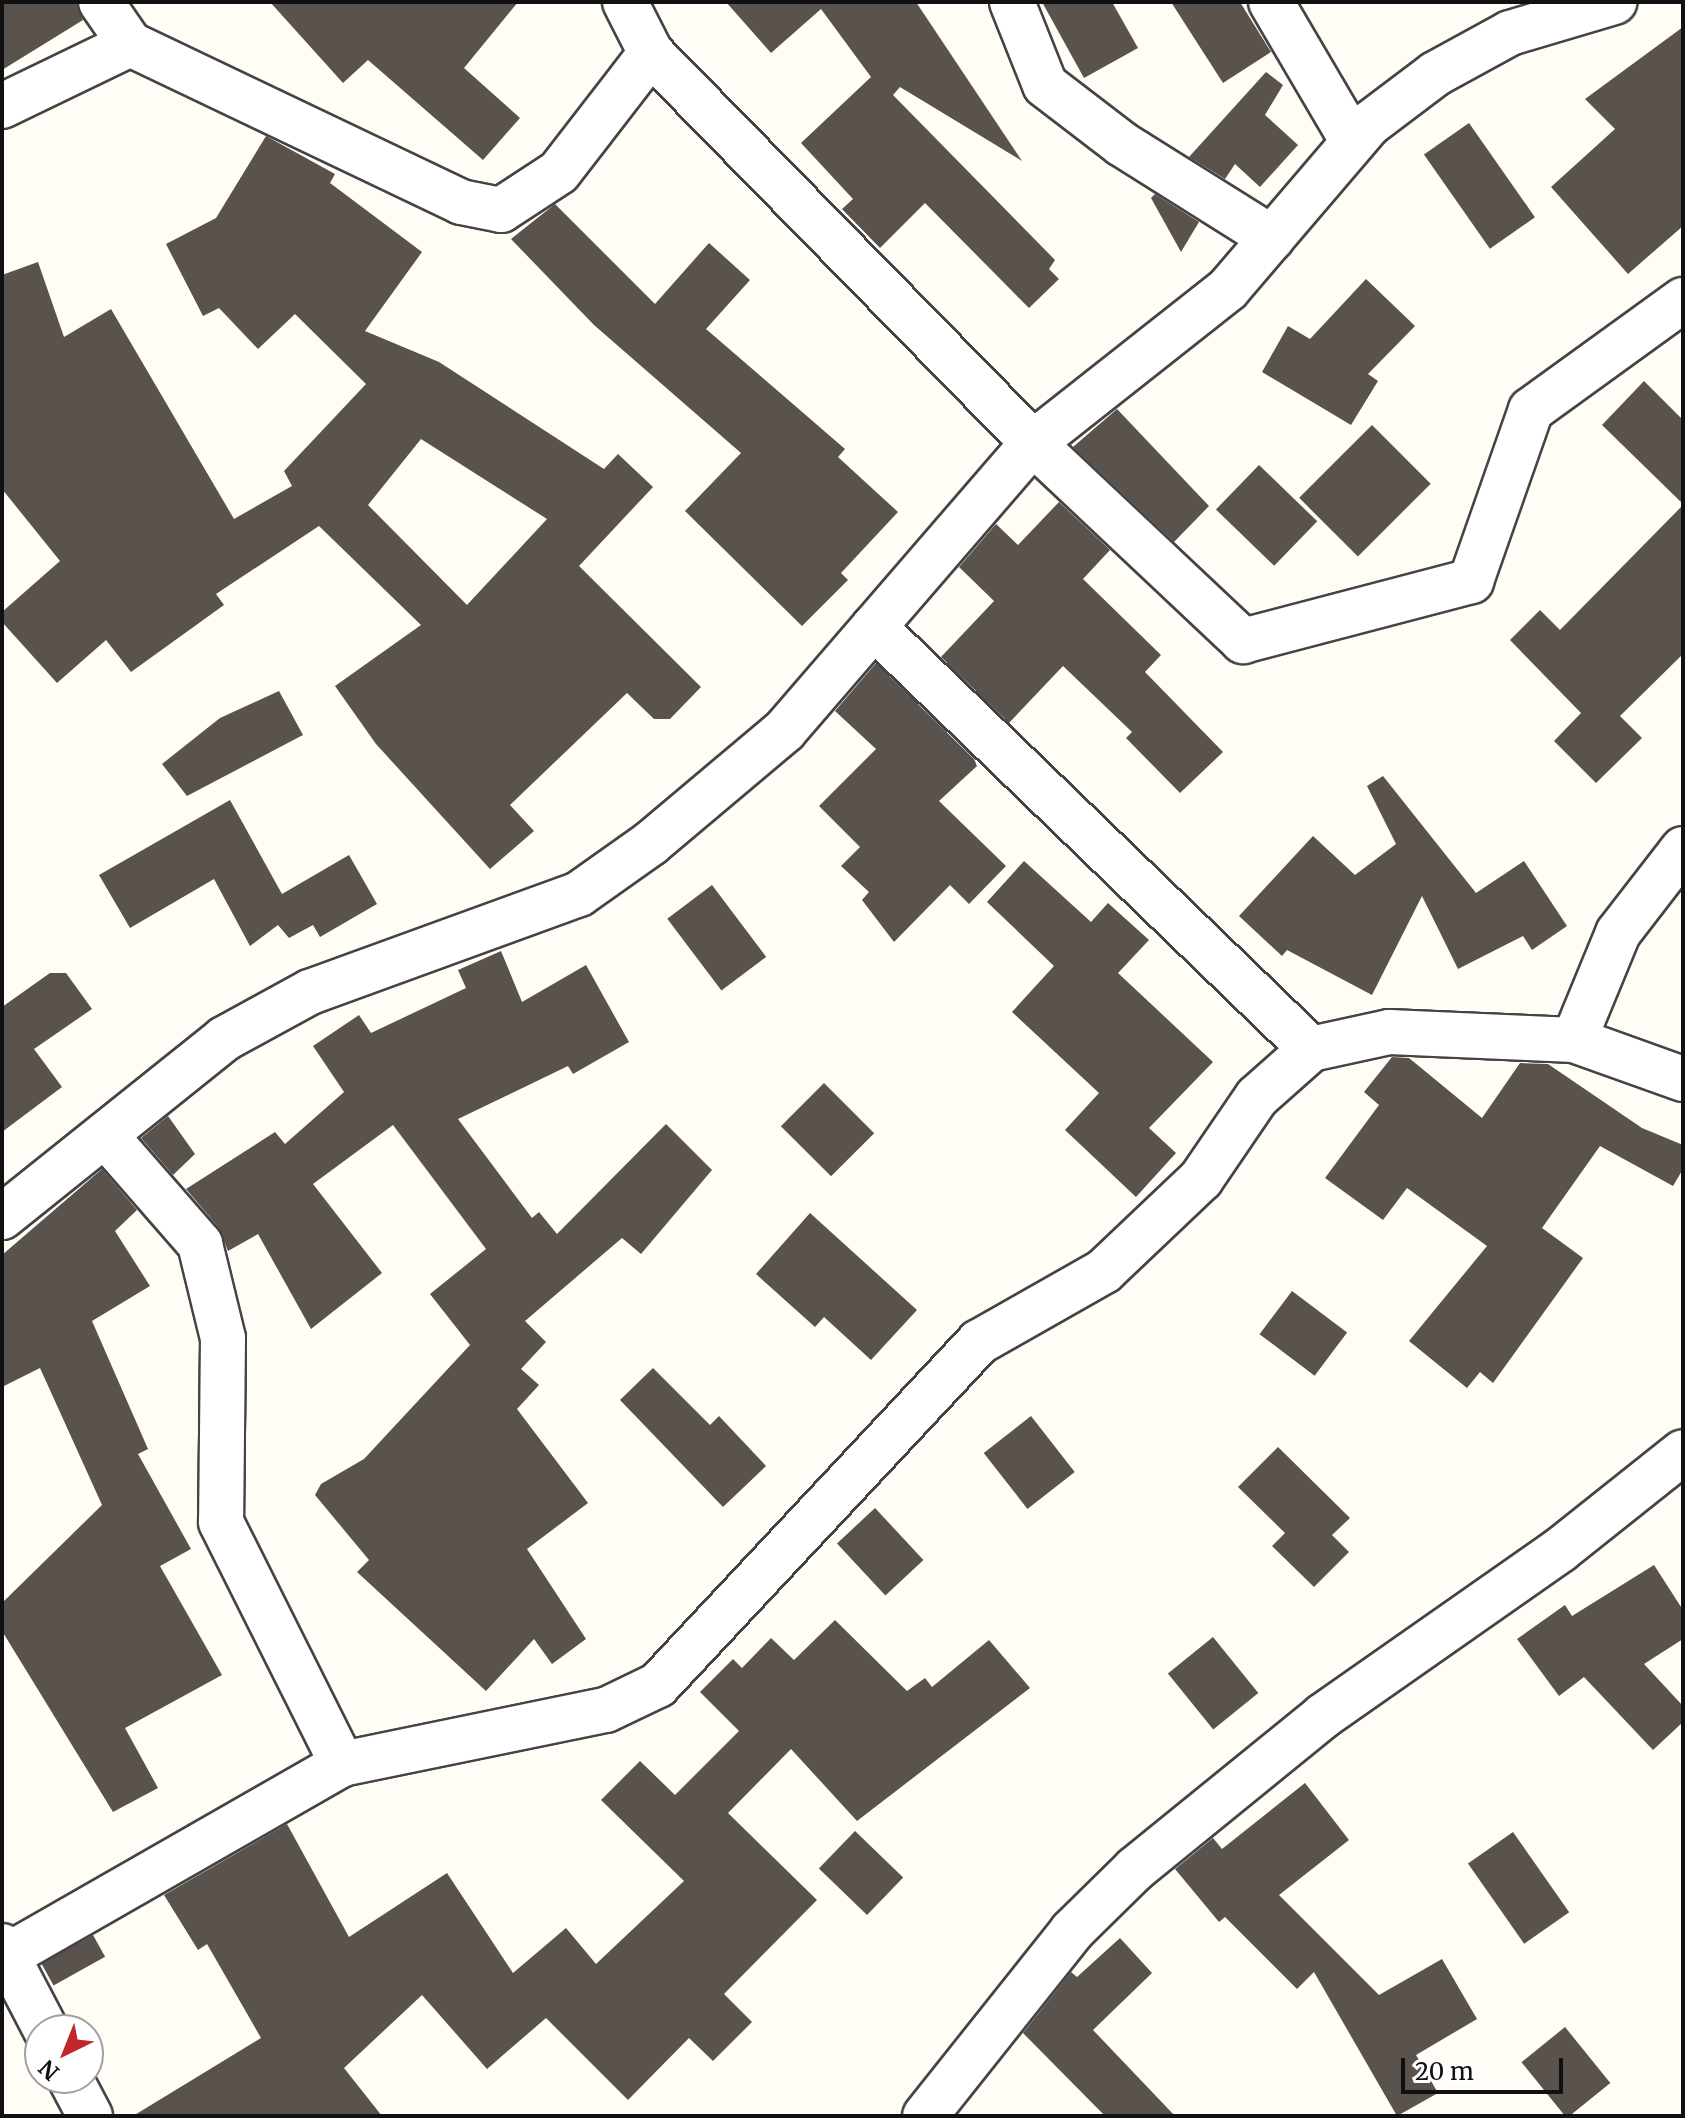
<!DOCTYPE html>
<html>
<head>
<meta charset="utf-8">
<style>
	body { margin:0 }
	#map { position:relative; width:1685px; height:2118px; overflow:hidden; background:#fffdf5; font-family:Merriweather,serif }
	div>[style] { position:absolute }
	.building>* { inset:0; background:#5a524d; transform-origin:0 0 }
	.roads { filter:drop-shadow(2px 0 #444) drop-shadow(-2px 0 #444) drop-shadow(0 2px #444) drop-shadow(0 -2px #444) }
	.street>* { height:44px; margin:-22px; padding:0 22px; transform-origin:22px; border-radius:22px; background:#fff }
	span { translate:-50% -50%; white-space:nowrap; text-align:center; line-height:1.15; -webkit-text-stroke:8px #fff; paint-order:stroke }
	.frame { position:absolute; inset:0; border:4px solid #111; pointer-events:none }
	.north { position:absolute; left:24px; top:2014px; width:80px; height:80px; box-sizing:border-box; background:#fff; border:2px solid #a0a0a0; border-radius:50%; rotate:223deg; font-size:22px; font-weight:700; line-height:32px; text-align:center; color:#111 }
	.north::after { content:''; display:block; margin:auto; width:28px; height:36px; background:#c4262e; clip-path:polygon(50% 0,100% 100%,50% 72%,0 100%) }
	.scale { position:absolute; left:1401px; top:2058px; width:162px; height:36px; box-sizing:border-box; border:4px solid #111; border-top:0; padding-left:10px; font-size:24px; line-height:28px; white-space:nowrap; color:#111; -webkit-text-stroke:6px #fff; paint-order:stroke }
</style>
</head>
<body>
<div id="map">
	<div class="building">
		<div style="clip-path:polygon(2px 2px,76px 2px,83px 20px,2px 70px)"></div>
		<div style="clip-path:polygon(270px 2px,518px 2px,464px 68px,520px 118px,483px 160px,368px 60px,343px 83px)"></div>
		<div style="clip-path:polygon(726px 2px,916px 2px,1022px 161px,900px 87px,893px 95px,1055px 260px,1049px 269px,1059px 279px,1029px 308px,925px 203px,880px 248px,842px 209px,853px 199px,801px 143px,871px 77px,821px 9px,771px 53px)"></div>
		<div style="clip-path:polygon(1042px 2px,1112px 2px,1138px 48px,1084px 78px)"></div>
		<div style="clip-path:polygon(1171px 2px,1240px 2px,1271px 52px,1223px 83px)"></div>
		<div style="clip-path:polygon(1683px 27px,1683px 226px,1628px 274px,1551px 187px,1615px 129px,1585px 99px)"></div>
		<div style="clip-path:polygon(1266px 72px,1283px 85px,1265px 115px,1298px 145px,1260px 187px,1235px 164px,1225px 179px,1189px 157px)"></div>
		<div style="left:1469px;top:123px;width:115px;height:55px;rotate:55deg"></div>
		<div style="clip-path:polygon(evenodd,266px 136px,335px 174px,330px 183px,422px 252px,365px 331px,439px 362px,604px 469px,618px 454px,653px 487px,579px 566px,701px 687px,670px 719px,654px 719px,627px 693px,510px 805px,534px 831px,490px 869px,376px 744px,335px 686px,421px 625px,319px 526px,216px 594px,224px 605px,131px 672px,106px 640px,57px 683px,2px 622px,2px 612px,60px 561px,2px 489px,2px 275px,38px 262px,64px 337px,111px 309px,234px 519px,292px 486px,284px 471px,366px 384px,295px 314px,258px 349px,219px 308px,203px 316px,166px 244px,216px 218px,266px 136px,421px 439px,547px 519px,467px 605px,368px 505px,421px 439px)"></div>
		<div style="clip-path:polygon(1155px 194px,1199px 222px,1181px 252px,1151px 198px)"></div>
		<div style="clip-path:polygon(555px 204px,655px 304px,709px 243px,750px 280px,706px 329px,845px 449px,838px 457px,898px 512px,841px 573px,848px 580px,802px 626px,685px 511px,741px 453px,594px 325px,511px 239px)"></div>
		<div style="clip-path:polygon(1366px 279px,1415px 326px,1368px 374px,1378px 381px,1351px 425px,1262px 372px,1288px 326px,1310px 339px)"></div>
		<div style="clip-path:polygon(1644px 381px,1683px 420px,1683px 504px,1602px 425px)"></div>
		<div style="clip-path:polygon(1117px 409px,1209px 506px,1174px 542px,1073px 447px)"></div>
		<div style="left:1372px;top:425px;width:83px;height:103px;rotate:45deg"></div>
		<div style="left:1259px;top:465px;width:81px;height:62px;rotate:44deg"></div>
		<div style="clip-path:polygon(1059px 502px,1110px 550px,1083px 579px,1161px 655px,1145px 672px,1223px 752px,1180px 793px,1126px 738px,1132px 732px,1063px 666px,1009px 723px,941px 657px,994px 601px,959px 567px,996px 524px,1018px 545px)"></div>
		<div style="clip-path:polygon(1683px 505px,1683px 654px,1620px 716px,1642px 738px,1596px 783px,1554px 741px,1581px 713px,1510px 640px,1540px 610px,1560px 630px)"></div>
		<div style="clip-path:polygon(876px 663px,974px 759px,977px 766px,939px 801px,1006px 866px,969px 904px,950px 885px,894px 942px,862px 900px,869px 892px,841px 866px,860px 847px,819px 806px,876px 749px,835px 711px)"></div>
		<div style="clip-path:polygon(279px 691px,303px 735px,187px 796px,162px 764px,220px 718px)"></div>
		<div style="clip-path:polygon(1383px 776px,1476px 893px,1524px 861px,1567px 926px,1532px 950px,1523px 936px,1458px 969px,1422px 896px,1372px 995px,1287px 950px,1282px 956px,1239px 916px,1313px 836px,1355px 875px,1396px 844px,1367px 786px)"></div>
		<div style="clip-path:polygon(230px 800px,282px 894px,349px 855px,377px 904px,320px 937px,313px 925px,289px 938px,278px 925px,250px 946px,214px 879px,130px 928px,99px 875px)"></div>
		<div style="clip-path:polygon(1024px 861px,1091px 922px,1108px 903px,1149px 940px,1118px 973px,1213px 1062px,1149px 1128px,1176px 1153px,1136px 1197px,1065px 1130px,1099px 1093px,1012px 1012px,1054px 966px,987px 902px)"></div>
		<div style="left:712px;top:885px;width:90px;height:56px;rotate:53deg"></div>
		<div style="clip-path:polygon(501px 951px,522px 1002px,586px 965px,629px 1042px,573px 1074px,568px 1066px,458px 1119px,532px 1218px,539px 1212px,557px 1234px,666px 1124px,712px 1170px,641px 1254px,622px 1238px,525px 1321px,546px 1342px,521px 1369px,539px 1385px,517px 1409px,588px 1503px,527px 1549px,586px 1639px,552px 1664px,534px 1639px,486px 1691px,357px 1572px,369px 1560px,315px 1495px,321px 1484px,364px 1459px,470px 1345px,430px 1294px,486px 1249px,393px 1125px,313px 1184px,382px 1273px,311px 1329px,258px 1234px,228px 1251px,219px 1228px,186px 1189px,275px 1132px,285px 1144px,344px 1092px,313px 1046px,359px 1015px,371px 1033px,466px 988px,458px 970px)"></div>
		<div style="clip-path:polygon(50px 973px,66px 973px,92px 1009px,34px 1049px,62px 1087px,2px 1132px,2px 1007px)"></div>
		<div style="clip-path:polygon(1392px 1057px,1409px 1058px,1482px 1118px,1520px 1063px,1548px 1064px,1642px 1128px,1683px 1145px,1683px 1169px,1673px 1186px,1600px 1146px,1542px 1228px,1583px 1258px,1493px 1383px,1480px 1372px,1467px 1388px,1409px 1341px,1487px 1246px,1407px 1188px,1383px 1220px,1325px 1178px,1379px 1105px,1364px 1092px)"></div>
		<div style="left:824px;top:1083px;width:71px;height:61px;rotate:45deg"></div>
		<div style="clip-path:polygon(168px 1116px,195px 1154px,173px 1175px,141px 1138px)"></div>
		<div style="clip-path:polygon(102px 1169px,137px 1210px,115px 1231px,150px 1286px,92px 1321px,148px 1449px,138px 1454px,191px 1549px,160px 1566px,222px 1675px,125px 1728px,158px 1788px,113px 1812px,2px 1631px,2px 1603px,102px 1505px,40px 1368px,2px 1387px,2px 1255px)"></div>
		<div style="clip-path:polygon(810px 1213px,917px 1310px,871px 1360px,824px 1317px,815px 1327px,756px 1274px)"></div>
		<div style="left:1292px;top:1291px;width:69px;height:54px;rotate:37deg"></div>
		<div style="clip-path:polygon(653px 1368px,710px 1425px,719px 1416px,766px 1466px,723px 1507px,620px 1400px)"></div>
		<div style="left:1031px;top:1416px;width:71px;height:60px;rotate:52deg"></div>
		<div style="clip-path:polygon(1278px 1447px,1350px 1518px,1332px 1535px,1349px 1552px,1314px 1587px,1272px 1546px,1285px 1533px,1238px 1487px)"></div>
		<div style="left:875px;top:1508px;width:71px;height:52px;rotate:47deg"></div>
		<div style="clip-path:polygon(1654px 1565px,1683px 1610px,1683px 1639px,1644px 1664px,1683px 1706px,1683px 1722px,1653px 1750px,1584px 1677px,1559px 1696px,1517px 1639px,1565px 1605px,1572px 1616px)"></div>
		<div style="clip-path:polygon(835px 1620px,907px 1691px,925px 1678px,932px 1687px,989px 1640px,1030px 1688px,857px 1821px,791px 1749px,728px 1813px,817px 1900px,724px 1994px,752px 2022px,713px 2061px,689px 2038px,628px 2100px,546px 2018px,487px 2069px,422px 1995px,344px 2068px,382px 2116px,133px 2116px,261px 2038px,207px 1944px,198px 1950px,164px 1895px,287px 1824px,349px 1937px,447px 1873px,513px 1973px,566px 1928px,596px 1964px,684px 1881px,601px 1800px,640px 1761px,675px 1795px,739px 1731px,700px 1692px,733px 1659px,742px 1668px,771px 1638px,794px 1660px)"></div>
		<div style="left:1213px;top:1637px;width:72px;height:58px;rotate:51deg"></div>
		<div style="clip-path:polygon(1305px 1783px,1349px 1840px,1279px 1895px,1379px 1995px,1442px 1959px,1477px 2019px,1416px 2055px,1438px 2093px,1397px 2116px,1314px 1972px,1297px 1989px,1225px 1917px,1219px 1922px,1175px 1869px,1213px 1838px,1222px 1849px)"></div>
		<div style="left:855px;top:1831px;width:67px;height:52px;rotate:44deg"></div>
		<div style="left:1513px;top:1832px;width:98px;height:55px;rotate:55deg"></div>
		<div style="left:93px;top:1935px;width:25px;height:59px;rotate:61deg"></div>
		<div style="clip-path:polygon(1120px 1938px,1152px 1973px,1093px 2030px,1175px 2116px,1105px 2116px,1023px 2033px,1071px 1972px,1077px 1977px)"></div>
		<div style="left:1565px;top:2027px;width:72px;height:56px;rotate:51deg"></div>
	</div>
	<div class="roads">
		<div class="street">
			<div style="left:101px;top:2px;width:51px;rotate:55.4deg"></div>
			<div style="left:625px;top:2px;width:57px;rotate:63deg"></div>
			<div style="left:651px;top:53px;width:546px;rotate:45.59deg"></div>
			<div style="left:1033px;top:443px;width:289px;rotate:43.3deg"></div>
			<div style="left:1243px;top:641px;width:236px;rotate:-14.7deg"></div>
			<div style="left:1471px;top:581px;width:181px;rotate:-70.7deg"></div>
			<div style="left:1531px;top:410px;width:188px;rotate:-35.9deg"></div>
			<div style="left:1012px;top:2px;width:89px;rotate:68.3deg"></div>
			<div style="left:1045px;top:85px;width:97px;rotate:37.5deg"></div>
			<div style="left:1122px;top:144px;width:177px;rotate:32.1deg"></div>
			<div style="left:1271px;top:2px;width:162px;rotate:59.6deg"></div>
			<div style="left:2px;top:106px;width:142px;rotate:-25.8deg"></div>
			<div style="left:130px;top:44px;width:367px;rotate:25.5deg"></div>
			<div style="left:461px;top:202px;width:41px;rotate:11.3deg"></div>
			<div style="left:501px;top:210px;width:69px;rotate:-33.2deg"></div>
			<div style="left:559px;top:172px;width:150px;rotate:-52.3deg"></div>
			<div style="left:874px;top:627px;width:607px;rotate:44deg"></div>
			<div style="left:1574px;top:1040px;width:116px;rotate:-67.6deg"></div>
			<div style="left:1618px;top:933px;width:106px;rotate:-52.3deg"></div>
			<div style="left:105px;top:1135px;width:145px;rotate:48.9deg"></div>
			<div style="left:200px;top:1244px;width:97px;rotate:76.3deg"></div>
			<div style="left:223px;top:1338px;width:184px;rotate:90.6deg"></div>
			<div style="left:221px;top:1522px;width:271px;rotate:63.4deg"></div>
			<div style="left:342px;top:1764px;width:269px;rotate:-11.6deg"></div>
			<div style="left:606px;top:1710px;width:58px;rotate:-25.7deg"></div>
			<div style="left:658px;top:1685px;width:470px;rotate:-46.9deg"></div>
			<div style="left:979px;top:1342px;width:144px;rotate:-29.6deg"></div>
			<div style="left:1104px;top:1271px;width:134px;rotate:-43.5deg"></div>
			<div style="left:1201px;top:1179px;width:99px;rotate:-55.7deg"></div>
			<div style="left:1257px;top:1097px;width:72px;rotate:-41.6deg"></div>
			<div style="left:1311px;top:1049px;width:80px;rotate:-12.3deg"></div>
			<div style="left:1389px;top:1032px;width:185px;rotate:2.5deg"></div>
			<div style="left:1574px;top:1040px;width:116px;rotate:19.7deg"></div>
			<div style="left:2px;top:1217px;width:285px;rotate:-38.7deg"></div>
			<div style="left:224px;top:1039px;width:98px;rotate:-28.7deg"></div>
			<div style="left:310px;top:992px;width:286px;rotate:-20deg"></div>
			<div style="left:579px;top:894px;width:88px;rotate:-35.3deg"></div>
			<div style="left:651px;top:843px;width:175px;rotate:-40.1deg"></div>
			<div style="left:785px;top:730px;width:379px;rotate:-49.2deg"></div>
			<div style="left:1033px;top:443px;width:248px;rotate:-38.3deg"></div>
			<div style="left:1228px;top:289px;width:217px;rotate:-49.5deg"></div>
			<div style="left:1369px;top:124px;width:83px;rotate:-37.1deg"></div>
			<div style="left:1435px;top:74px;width:85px;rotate:-28.7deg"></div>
			<div style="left:1510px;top:33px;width:109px;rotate:-16.6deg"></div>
			<div style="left:2px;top:1946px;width:95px;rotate:62.4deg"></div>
			<div style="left:7px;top:1956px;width:386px;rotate:-29.8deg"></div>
			<div style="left:70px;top:2078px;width:43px;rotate:62.2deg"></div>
			<div style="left:925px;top:2116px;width:236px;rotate:-51.5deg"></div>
			<div style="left:1072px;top:1931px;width:88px;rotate:-44.5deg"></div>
			<div style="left:1135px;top:1869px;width:242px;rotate:-39.1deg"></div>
			<div style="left:1323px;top:1716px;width:289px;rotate:-35deg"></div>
			<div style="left:1560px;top:1550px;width:157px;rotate:-38.5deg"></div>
		</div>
	</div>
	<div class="frame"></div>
	<div class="north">N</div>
	<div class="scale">20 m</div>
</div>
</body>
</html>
